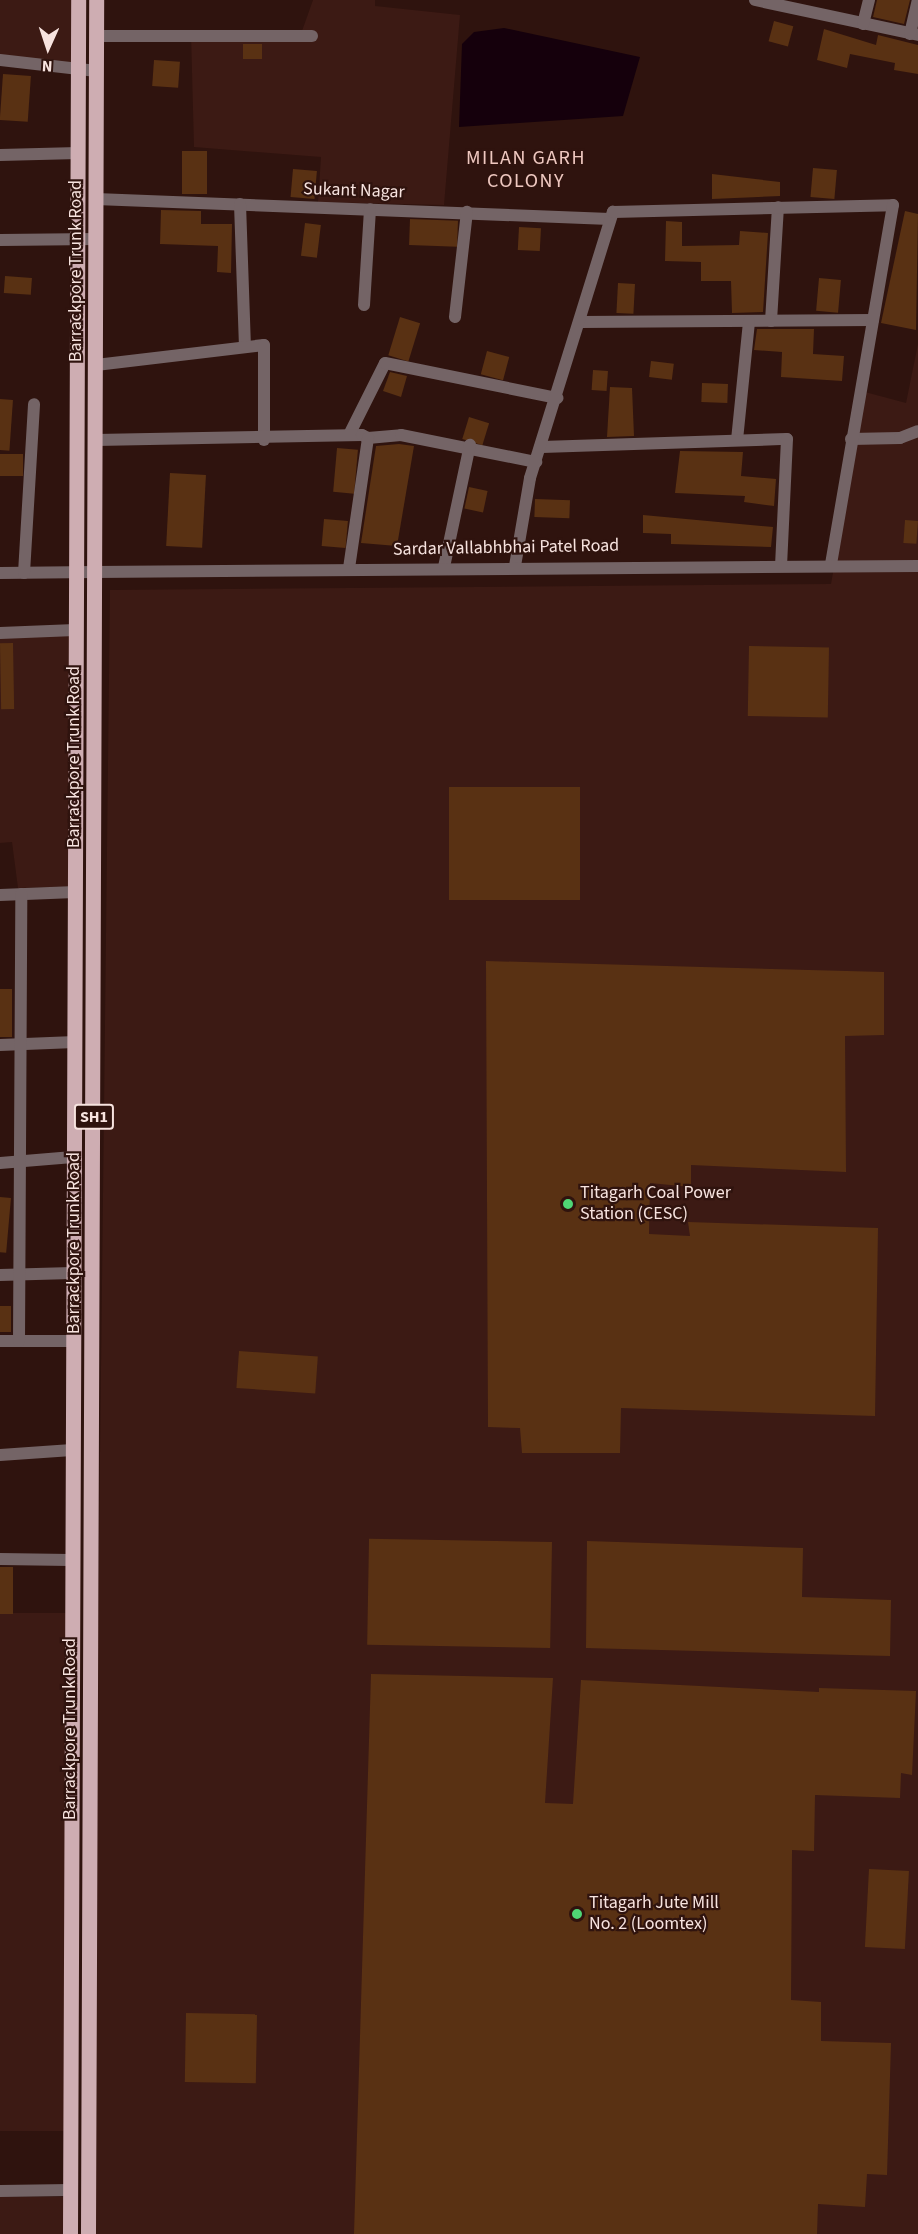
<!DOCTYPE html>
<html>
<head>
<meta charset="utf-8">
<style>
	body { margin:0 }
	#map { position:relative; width:918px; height:2234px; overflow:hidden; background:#2f130e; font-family:"Source Sans 3",sans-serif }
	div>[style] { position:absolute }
	.built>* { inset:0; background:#3c1a14; transform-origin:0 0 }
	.water>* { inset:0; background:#15000c }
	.building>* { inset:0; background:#593113; transform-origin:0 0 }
	.minor>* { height:12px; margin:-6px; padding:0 6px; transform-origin:6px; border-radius:6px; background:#746466 }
	.tertiary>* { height:12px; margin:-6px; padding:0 6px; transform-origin:6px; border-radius:6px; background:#746466 }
	.primary>* { height:15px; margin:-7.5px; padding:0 7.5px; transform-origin:7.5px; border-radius:7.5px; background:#ceadb2 }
	.dots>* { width:16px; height:16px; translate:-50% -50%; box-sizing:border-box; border:3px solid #2f130e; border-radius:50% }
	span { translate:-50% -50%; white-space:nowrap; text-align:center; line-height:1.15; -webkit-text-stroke:4.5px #2f130e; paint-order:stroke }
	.shield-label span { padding:2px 4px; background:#2f130e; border:2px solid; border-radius:4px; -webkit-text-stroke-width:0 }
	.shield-label { font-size:16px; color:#f7e3df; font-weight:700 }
	.street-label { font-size:18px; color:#f7e3df }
	.poi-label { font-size:18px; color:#f7e3df }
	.left { translate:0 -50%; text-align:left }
	.neighbourhood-label { font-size:20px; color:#efc8c0; letter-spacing:1.5px }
	.north { position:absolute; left:18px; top:18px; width:60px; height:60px; -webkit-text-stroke:4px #2f130e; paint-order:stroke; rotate:183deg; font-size:16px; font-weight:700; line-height:24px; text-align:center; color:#f7e3df }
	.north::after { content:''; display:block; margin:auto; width:21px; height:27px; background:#f7e3df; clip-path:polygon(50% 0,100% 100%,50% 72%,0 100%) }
</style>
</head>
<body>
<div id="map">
	<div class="built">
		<div style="clip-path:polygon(0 0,86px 0,84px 65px,0 55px)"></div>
		<div style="clip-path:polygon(313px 0,375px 0,375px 6px,460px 15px,444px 205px,318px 202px,321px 157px,194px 147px,191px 34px,302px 31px)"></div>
		<div style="clip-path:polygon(918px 344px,918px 2234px,91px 2234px,110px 590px,831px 584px,865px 392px,906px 403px)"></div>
		<div style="clip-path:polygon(79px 626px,82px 886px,18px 888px,12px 842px,0 843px,0 629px)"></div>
		<div style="left:78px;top:1613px;width:518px;height:78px;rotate:90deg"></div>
		<div style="left:74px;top:2197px;width:37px;height:74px;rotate:90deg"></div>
	</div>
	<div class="water">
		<div style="clip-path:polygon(504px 28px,640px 57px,623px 116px,459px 127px,462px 44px,474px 32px)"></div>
	</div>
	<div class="building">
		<div style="clip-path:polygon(877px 0,910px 0,904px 24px,873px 17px)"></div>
		<div style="left:774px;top:21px;width:20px;height:21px;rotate:15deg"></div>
		<div style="clip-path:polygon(824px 29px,876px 45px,878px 35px,918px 45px,918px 74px,894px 70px,895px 63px,850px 54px,847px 68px,817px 60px)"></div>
		<div style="left:243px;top:44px;width:19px;height:15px"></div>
		<div style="left:154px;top:60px;width:26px;height:26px;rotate:4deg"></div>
		<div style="left:3px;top:74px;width:28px;height:46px;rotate:4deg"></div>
		<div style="left:182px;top:151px;width:25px;height:43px"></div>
		<div style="left:813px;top:168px;width:24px;height:29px;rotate:5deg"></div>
		<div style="left:293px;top:169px;width:24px;height:28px;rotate:5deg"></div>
		<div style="clip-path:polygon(712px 174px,780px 182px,780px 196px,712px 199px)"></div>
		<div style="clip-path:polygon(161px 210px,201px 211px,201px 224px,232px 224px,231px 273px,217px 272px,218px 246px,160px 244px)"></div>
		<div style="clip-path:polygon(905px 211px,918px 214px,916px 330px,881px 323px)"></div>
		<div style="left:410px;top:219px;width:48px;height:26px;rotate:2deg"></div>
		<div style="clip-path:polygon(666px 221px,682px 222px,682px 246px,739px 245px,740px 231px,768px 233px,763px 312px,732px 313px,731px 281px,701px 281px,701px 262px,665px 261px)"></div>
		<div style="left:305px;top:223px;width:16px;height:33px;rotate:7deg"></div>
		<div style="left:519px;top:227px;width:22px;height:23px;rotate:3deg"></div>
		<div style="left:5px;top:276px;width:27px;height:17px;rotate:4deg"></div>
		<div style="left:819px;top:278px;width:22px;height:33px;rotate:5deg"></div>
		<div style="left:618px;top:283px;width:17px;height:30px;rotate:3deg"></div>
		<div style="left:400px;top:317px;width:21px;height:40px;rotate:17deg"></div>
		<div style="clip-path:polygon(757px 329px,814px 329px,813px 354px,844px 356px,842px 381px,781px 377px,782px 352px,754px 350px)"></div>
		<div style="left:487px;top:351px;width:23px;height:24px;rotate:15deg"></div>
		<div style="left:651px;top:361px;width:23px;height:16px;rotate:7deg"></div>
		<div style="left:593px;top:370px;width:15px;height:20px;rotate:4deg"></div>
		<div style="clip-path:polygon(390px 372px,407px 376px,401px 397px,383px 391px)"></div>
		<div style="left:702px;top:383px;width:26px;height:19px;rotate:2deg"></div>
		<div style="clip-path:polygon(610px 387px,632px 388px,634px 436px,607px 437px)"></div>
		<div style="left:0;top:399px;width:13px;height:51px;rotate:4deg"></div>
		<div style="left:469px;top:417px;width:21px;height:23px;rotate:17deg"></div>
		<div style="clip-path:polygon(399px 444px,414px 446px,397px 546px,361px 543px,376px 446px)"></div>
		<div style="left:337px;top:448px;width:21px;height:44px;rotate:5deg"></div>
		<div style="clip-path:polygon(680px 451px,743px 452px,741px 476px,776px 479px,774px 506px,744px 502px,745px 496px,675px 493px)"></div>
		<div style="left:0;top:454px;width:23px;height:22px"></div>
		<div style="left:170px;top:473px;width:36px;height:73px;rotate:3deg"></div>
		<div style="left:469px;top:487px;width:19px;height:22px;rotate:12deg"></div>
		<div style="left:535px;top:499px;width:35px;height:18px;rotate:2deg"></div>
		<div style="clip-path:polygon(643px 515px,773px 527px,771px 547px,671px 544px,671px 534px,643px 533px)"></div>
		<div style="left:324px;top:519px;width:24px;height:27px;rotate:5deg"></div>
		<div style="left:905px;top:520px;width:13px;height:23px;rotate:4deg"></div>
		<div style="left:13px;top:643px;width:66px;height:13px;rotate:89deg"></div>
		<div style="left:749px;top:646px;width:80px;height:70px;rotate:1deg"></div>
		<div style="left:449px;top:787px;width:131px;height:113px"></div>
		<div style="clip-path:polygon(486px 961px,884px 972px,884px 1035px,845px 1036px,846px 1172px,691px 1165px,691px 1187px,650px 1183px,649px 1234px,690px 1236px,688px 1222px,878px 1228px,875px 1416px,621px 1408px,620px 1453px,522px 1453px,520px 1428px,488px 1427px)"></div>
		<div style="left:0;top:989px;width:12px;height:48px"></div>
		<div style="left:0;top:1197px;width:11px;height:55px;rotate:5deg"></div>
		<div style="left:0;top:1306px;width:11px;height:26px"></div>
		<div style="left:239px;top:1351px;width:79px;height:37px;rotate:4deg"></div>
		<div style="clip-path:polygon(587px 1541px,803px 1548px,802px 1597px,891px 1600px,890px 1656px,586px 1648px)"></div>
		<div style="left:552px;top:1542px;width:106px;height:183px;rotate:91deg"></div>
		<div style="left:0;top:1567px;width:13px;height:47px"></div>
		<div style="clip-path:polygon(371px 1674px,553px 1678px,545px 1803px,573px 1804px,581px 1680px,819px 1692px,819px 1688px,916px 1691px,912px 1775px,901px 1773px,900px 1798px,815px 1795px,814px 1851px,792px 1850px,791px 2000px,821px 2002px,821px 2041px,891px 2043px,887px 2175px,867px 2174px,865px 2207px,818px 2204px,817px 2234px,354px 2234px)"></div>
		<div style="left:869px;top:1869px;width:40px;height:78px;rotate:3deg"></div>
		<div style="left:186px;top:2013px;width:71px;height:69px;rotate:1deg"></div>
	</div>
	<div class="minor">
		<div style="left:755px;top:0;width:167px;rotate:12.1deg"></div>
		<div style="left:863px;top:24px;width:25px;rotate:-76deg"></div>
		<div style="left:910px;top:34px;width:35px;rotate:-77deg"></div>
		<div style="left:96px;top:36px;width:216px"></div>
		<div style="left:0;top:60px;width:97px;rotate:6.5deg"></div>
		<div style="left:0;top:155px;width:78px;rotate:-1.5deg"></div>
		<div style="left:96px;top:199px;width:514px;rotate:2.23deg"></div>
		<div style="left:240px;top:204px;width:141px;rotate:88deg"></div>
		<div style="left:0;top:240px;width:96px;rotate:-0.6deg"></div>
		<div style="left:364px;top:305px;width:96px;rotate:-86.4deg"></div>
		<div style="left:455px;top:317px;width:106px;rotate:-83.5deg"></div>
		<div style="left:771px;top:321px;width:114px;rotate:-86.5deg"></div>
		<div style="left:580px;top:322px;width:293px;rotate:-0.4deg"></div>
		<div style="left:96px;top:365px;width:169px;rotate:-6.8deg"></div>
		<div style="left:264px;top:345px;width:95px;rotate:90deg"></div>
		<div style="left:349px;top:435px;width:80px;rotate:-63.4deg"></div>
		<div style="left:385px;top:363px;width:176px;rotate:11.5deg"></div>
		<div style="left:368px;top:438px;width:33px;rotate:-5deg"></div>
		<div style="left:401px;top:435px;width:138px;rotate:11.3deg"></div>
		<div style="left:851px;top:439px;width:49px;rotate:-1.2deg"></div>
		<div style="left:900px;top:438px;width:19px;rotate:-21deg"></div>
		<div style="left:96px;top:440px;width:266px;rotate:-1.1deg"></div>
		<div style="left:362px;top:435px;width:7px;rotate:27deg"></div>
		<div style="left:368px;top:438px;width:131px;rotate:98.3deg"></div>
		<div style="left:737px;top:440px;width:119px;rotate:-84.2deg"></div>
		<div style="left:542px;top:447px;width:245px;rotate:-1.9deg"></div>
		<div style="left:787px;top:439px;width:125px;rotate:92.7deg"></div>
		<div style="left:515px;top:566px;width:89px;rotate:-80.3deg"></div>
		<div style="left:530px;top:478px;width:279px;rotate:-72.7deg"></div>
		<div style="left:613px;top:212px;width:280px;rotate:-1.4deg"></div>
		<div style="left:893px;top:205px;width:365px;rotate:99.8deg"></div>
		<div style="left:444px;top:567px;width:125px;rotate:-78deg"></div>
		<div style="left:0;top:573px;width:94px;rotate:-0.6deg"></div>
		<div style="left:24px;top:573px;width:169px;rotate:-86.6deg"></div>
		<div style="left:0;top:633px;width:75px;rotate:-2.3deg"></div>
		<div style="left:0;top:895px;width:75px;rotate:-2.3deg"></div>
		<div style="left:0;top:1045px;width:75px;rotate:-2.3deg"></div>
		<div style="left:0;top:1163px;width:73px;rotate:-4.7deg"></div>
		<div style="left:0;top:1275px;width:72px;rotate:-1.6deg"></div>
		<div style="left:0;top:1341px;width:72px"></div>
		<div style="left:19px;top:1341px;width:447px;rotate:-89.7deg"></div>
		<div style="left:0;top:1455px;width:72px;rotate:-4deg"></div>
		<div style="left:0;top:1559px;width:70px;rotate:0.8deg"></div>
		<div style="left:0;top:2191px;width:70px;rotate:-0.8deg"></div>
	</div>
	<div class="tertiary">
		<div style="left:94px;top:572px;width:824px;rotate:-0.42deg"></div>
	</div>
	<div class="primary">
		<div style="left:70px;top:2234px;width:2234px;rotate:-89.79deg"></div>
		<div style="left:88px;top:2234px;width:2234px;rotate:-89.79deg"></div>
	</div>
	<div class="dots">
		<div style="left:568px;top:1204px;background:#4fd675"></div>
		<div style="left:577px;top:1914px;background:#4fd675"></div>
	</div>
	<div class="shield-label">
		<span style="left:94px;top:1117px">SH1</span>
	</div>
	<div class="street-label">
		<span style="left:354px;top:191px;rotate:2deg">Sukant Nagar</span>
		<span style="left:76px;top:271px;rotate:-90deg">Barrackpore Trunk Road</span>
		<span style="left:506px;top:548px;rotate:-1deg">Sardar Vallabhbhai Patel Road</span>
		<span style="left:74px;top:757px;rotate:-90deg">Barrackpore Trunk Road</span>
		<span style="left:74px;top:1243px;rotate:-90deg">Barrackpore Trunk Road</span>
		<span style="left:70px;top:1729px;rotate:-90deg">Barrackpore Trunk Road</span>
	</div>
	<div class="poi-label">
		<span class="left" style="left:580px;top:1204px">Titagarh Coal Power<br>Station (CESC)</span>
		<span class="left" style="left:589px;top:1914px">Titagarh Jute Mill<br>No. 2 (Loomtex)</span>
	</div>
	<div class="neighbourhood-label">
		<span style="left:526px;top:170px">MILAN GARH<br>COLONY</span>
	</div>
	<div class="north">N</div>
</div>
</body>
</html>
